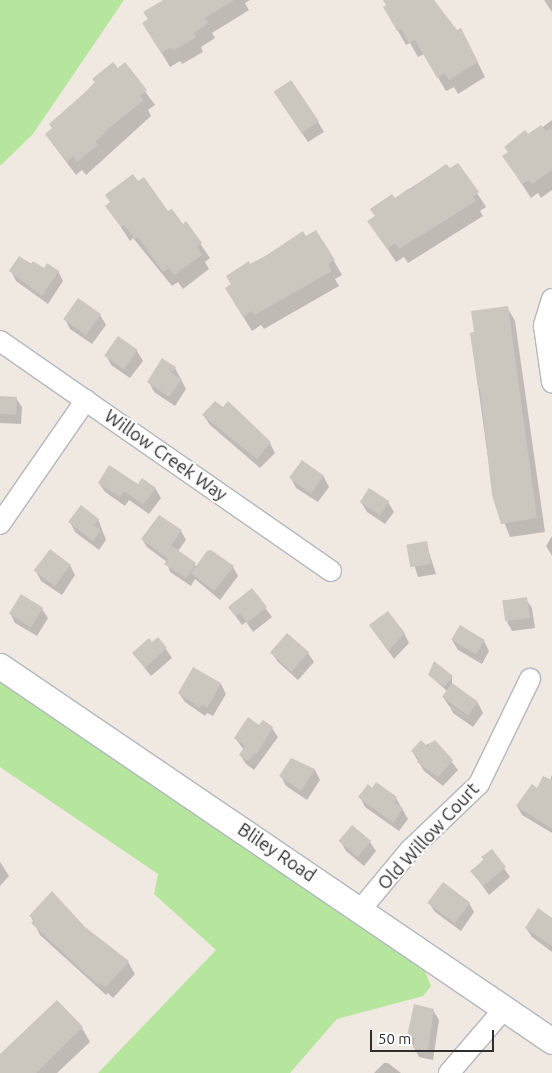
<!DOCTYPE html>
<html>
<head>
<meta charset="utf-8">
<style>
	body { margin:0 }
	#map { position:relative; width:552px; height:1073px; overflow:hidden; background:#efe9e1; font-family:Ubuntu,sans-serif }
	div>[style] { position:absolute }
	.green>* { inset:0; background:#b6e59e }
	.shadow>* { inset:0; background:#0003 }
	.building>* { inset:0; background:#cbc7bf; transform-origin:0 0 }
	.roads { filter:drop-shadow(1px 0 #b4b7c1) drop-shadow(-1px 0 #b4b7c1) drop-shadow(0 1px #b4b7c1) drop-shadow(0 -1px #b4b7c1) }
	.minor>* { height:20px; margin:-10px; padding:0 10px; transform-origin:10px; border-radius:10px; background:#fff }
	.tertiary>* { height:25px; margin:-12.5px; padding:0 12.5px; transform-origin:12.5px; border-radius:12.5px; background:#fff }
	span { translate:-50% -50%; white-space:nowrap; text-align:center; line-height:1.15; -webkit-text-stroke:4px #fff; paint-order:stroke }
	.street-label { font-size:18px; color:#2e2e2e }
	.scale { position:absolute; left:370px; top:1030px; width:124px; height:22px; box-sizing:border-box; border:2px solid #2e2e2e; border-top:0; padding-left:6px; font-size:15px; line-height:18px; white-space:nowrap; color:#2e2e2e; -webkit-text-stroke:4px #fff; paint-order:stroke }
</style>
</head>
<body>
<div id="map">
	<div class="green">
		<div style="clip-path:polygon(0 0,124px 0,33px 134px,0 166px)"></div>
		<div style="clip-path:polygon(0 671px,422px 964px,431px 986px,423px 996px,337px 1019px,290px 1073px,98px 1073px,216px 950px,154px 894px,158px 874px,0 767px)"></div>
	</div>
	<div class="shadow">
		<div style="clip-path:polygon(165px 0,250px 0,245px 3px,249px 10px,212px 33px,215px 38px,201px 47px,203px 52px,182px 64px,180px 61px,170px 67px,152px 37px,149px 20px)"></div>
		<div style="clip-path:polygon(384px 0,433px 0,457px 32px,461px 29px,485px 77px,458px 94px,454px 87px,446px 91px,424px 54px,418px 57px,410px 43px,406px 45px,385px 8px,388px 6px)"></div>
		<div style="clip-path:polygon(544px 0,552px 0,552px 12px)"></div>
		<div style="clip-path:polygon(125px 64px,155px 105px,148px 110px,151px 116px,86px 175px,82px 170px,76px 175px,46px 135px)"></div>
		<div style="clip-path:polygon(281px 102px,318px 122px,324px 132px,308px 142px)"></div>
		<div style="clip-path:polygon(552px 120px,552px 190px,541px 198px,538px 193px,531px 198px,504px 157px)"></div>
		<div style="clip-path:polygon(458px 164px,486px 207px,480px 211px,483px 216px,408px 263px,404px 257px,396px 262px,369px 221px,394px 199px,446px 165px,449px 170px)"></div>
		<div style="clip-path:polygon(107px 206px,168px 213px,182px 226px,186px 223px,210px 258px,205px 262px,209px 269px,183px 289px,178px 282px,172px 286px,133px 238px,130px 241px)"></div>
		<div style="clip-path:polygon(306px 238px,334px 261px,342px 275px,335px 279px,339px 286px,264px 329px,261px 325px,252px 331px,234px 302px,232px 284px,250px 266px)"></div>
		<div style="clip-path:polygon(20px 258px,44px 270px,58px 271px,63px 281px,48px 304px,16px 281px,11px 271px)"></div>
		<div style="clip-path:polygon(78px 300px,100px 315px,106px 325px,92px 344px,70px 329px,65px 319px)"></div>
		<div style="clip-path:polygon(507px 307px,515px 321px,545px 532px,510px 537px,493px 495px,471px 334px)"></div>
		<div style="clip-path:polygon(118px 338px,137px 351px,143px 361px,130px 378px,111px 365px,106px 355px)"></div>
		<div style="clip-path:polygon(175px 368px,186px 389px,175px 406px,154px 392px,149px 382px)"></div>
		<div style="clip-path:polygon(0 397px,16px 398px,22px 407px,21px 424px,0 423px)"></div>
		<div style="clip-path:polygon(204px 416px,270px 443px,275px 453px,260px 468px,210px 425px)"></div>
		<div style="clip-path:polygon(302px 462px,324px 477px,329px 487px,318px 502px,296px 488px,291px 478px)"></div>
		<div style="clip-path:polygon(99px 483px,155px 488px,161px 498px,149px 514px,129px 500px,125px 506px,105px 492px)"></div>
		<div style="clip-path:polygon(361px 502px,388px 502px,394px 512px,385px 524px,367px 512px)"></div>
		<div style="clip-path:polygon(98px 519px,106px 540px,99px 550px,75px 532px,70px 522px)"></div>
		<div style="clip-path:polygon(181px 531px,186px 540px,178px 551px,197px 567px,233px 567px,238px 576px,220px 600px,195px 579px,191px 586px,170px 572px,167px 562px,147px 547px,142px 539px)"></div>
		<div style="clip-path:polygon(552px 536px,552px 556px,546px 546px)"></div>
		<div style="clip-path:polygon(426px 543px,436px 574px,418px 577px,408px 545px)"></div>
		<div style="clip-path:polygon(70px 565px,75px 575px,62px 595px,41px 581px,36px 571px)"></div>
		<div style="clip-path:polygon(252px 590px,272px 617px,253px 632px,246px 622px,242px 625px,229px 607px)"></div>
		<div style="clip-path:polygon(526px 599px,532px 608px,535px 628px,512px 631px,507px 622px)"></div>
		<div style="clip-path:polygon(42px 609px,48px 618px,37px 636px,15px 623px,10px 613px)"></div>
		<div style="clip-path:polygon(370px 625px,404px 633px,409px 643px,394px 659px)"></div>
		<div style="clip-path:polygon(452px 640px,484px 641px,489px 651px,482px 664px,458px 650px)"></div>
		<div style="clip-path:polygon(152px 644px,166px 649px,172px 658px,151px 676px,133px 653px)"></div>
		<div style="clip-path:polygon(272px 653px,308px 653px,314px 662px,298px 680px,278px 662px)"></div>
		<div style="clip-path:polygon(194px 669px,221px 684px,226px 694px,213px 716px,207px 713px,205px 716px,185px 702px,179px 693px)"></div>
		<div style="clip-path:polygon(429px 675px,452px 677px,452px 684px,478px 703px,483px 713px,473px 727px,453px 713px,450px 707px,473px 721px,449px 706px,443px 697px,447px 691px)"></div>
		<div style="clip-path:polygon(259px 727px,272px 728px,278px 737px,254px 770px,246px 764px,240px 755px,244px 750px,235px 738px)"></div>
		<div style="clip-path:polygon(435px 741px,458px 770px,443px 786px,424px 771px,412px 751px)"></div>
		<div style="clip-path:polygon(292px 760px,315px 770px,320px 780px,307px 800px,286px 786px,281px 776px)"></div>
		<div style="clip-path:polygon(552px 774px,552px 833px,522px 815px,517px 806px,550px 781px)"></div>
		<div style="clip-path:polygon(372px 790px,396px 798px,408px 819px,399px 831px,365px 807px,360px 797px)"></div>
		<div style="clip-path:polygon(341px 842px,370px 842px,376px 851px,364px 866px,346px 851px)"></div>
		<div style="clip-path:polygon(492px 851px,510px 877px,489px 895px,472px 871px)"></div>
		<div style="clip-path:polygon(0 862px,9px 876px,0 886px)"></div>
		<div style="clip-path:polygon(429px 903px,469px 903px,474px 912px,461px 931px,435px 912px)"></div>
		<div style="clip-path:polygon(31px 917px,85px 928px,128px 962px,135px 974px,113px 998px,108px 993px,106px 995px,40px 935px)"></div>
		<div style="clip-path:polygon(552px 920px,552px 952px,532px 937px,526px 928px)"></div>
		<div style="clip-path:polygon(433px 1010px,439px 1020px,433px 1060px,419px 1057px,408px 1036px)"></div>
		<div style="clip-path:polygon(82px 1028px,90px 1042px,57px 1073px,0 1073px,0 1055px)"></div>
		<div style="clip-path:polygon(384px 1063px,388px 1063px,401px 1073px,374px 1073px)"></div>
	</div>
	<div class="building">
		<div style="clip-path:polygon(163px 0,234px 0,205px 18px,208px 23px,194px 33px,196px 37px,173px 51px,171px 47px,161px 53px,142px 23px,148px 19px,143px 12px)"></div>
		<div style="clip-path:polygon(383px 0,434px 0,457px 30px,461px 28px,478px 62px,449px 80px,444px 73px,437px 78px,415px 40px,409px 43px,401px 29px,397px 31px,383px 7px,386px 5px)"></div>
		<div style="clip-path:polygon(113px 62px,118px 68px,125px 62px,147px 90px,140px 96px,144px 100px,109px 128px,96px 142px,98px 145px,77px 162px,73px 156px,67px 162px,45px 134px,52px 128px,49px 124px,82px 95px,95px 82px,92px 79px)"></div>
		<div style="left:291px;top:80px;width:50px;height:21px;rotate:56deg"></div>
		<div style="clip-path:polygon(541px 125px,546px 131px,552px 127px,552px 170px,532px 184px,529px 180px,522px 184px,502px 156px,508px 152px,504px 147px,525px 130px,528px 134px)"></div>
		<div style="clip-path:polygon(458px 163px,479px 192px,473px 197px,476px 201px,399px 249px,395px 243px,387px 249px,367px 221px,375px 216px,370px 209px,392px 194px,395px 198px,409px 188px,410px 190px,446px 164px,450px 168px)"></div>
		<div style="clip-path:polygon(133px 174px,138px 181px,144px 177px,168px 211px,172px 209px,183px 224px,186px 221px,202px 243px,197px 247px,202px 255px,174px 275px,169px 268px,163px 272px,138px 237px,135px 239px,124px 225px,121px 227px,105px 206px,110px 202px,105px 195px)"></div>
		<div style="clip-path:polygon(316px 230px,335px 260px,328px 264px,332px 271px,255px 315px,252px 311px,243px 317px,225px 288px,231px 284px,226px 276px,249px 261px,250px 264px,267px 255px,303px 231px,306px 236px)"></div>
		<div style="clip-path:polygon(19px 256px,31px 264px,33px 261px,44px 268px,47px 263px,59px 271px,42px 296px,9px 271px)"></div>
		<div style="left:78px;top:298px;width:28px;height:26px;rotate:35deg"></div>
		<div style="clip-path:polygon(508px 306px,537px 518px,501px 524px,492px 495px,480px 388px,478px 388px,470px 333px,474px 332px,471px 311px)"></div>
		<div style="left:118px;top:336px;width:24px;height:24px;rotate:35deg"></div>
		<div style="clip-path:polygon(162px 358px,176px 367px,172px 373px,182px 379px,169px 397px,147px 382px)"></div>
		<div style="left:0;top:396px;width:17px;height:18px;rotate:3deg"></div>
		<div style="clip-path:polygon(215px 401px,223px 407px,228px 401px,271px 442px,257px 459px,202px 415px)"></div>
		<div style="left:302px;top:460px;width:27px;height:22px;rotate:36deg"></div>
		<div style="clip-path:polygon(109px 465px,138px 484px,142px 478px,156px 488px,143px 505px,124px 491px,120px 497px,98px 483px)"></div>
		<div style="left:369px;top:488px;width:24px;height:17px;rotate:33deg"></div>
		<div style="clip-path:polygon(81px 505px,99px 519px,94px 525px,101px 530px,93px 541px,68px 522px)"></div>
		<div style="clip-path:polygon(159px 515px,182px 530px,171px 545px,196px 563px,186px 578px,164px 564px,168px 559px,141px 539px)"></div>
		<div style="left:427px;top:541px;width:23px;height:21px;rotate:80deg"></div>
		<div style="left:50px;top:549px;width:26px;height:27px;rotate:37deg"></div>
		<div style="clip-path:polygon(211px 550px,234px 566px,214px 591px,191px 573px,207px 551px)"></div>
		<div style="clip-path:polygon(252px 588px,267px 607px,247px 623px,240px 613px,235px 616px,228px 607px)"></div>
		<div style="left:21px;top:594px;width:26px;height:23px;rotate:32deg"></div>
		<div style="left:527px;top:597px;width:21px;height:25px;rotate:82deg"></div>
		<div style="clip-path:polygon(388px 611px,405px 633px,388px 651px,369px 625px)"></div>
		<div style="left:460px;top:625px;width:29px;height:17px;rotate:31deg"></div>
		<div style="left:287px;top:633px;width:29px;height:26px;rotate:41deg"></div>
		<div style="clip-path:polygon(158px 637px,167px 648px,145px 668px,132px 653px,149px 638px,152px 642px)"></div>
		<div style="clip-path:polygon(434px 661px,453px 676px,444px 687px,428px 675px)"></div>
		<div style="clip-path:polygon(193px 667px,221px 683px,207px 708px,202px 704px,200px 708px,178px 693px)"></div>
		<div style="left:452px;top:683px;width:32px;height:17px;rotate:36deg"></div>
		<div style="clip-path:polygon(248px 717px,259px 725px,263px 720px,273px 727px,257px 754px,255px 753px,248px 761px,239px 755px,245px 746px,234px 738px)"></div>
		<div style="clip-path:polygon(421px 740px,427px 746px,435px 740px,453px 760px,438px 777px,417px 762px,419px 759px,411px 751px)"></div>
		<div style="clip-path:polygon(291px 758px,315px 769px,301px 791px,279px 776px)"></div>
		<div style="clip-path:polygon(543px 776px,552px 780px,552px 829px,516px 806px,532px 784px,537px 788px)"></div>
		<div style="clip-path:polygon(376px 782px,397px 797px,394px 802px,403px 808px,393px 823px,358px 797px,368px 784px,372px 788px)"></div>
		<div style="left:352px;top:825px;width:25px;height:21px;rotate:40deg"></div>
		<div style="clip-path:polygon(492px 849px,506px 867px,483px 886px,470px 871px,484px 860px,481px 857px)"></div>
		<div style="left:443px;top:882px;width:34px;height:26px;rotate:37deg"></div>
		<div style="clip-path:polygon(52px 891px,85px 927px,129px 961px,106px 987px,100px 983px,98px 985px,31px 923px,34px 920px,29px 916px)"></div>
		<div style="clip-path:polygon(538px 908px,552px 918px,552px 946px,525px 928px)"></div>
		<div style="clip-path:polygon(57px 1000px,83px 1027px,36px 1073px,0 1073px,0 1054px)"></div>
		<div style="clip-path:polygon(414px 1004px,434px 1009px,428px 1051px,413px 1048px,415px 1038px,407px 1036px)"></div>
	</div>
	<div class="roads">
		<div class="minor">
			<div style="left:552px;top:299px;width:28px;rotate:107deg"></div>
			<div style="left:544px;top:326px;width:57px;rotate:81.9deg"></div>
			<div style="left:0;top:341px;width:403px;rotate:34.8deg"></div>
			<div style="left:0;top:524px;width:151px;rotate:-55.3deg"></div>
			<div style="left:361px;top:909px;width:77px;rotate:-50.3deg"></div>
			<div style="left:410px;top:850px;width:95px;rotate:-43.7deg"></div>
			<div style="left:479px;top:784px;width:117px;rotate:-64.1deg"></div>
			<div style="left:449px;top:1073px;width:84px;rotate:-49.3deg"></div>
		</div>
		<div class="tertiary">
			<div style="left:0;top:666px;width:667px;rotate:34.19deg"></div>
		</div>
	</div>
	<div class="street-label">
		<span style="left:166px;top:455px;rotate:35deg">Willow Creek Way</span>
		<span style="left:428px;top:836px;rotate:-47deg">Old Willow Court</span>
		<span style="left:277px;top:852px;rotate:34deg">Bliley Road</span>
	</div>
	<div class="scale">50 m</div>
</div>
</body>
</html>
